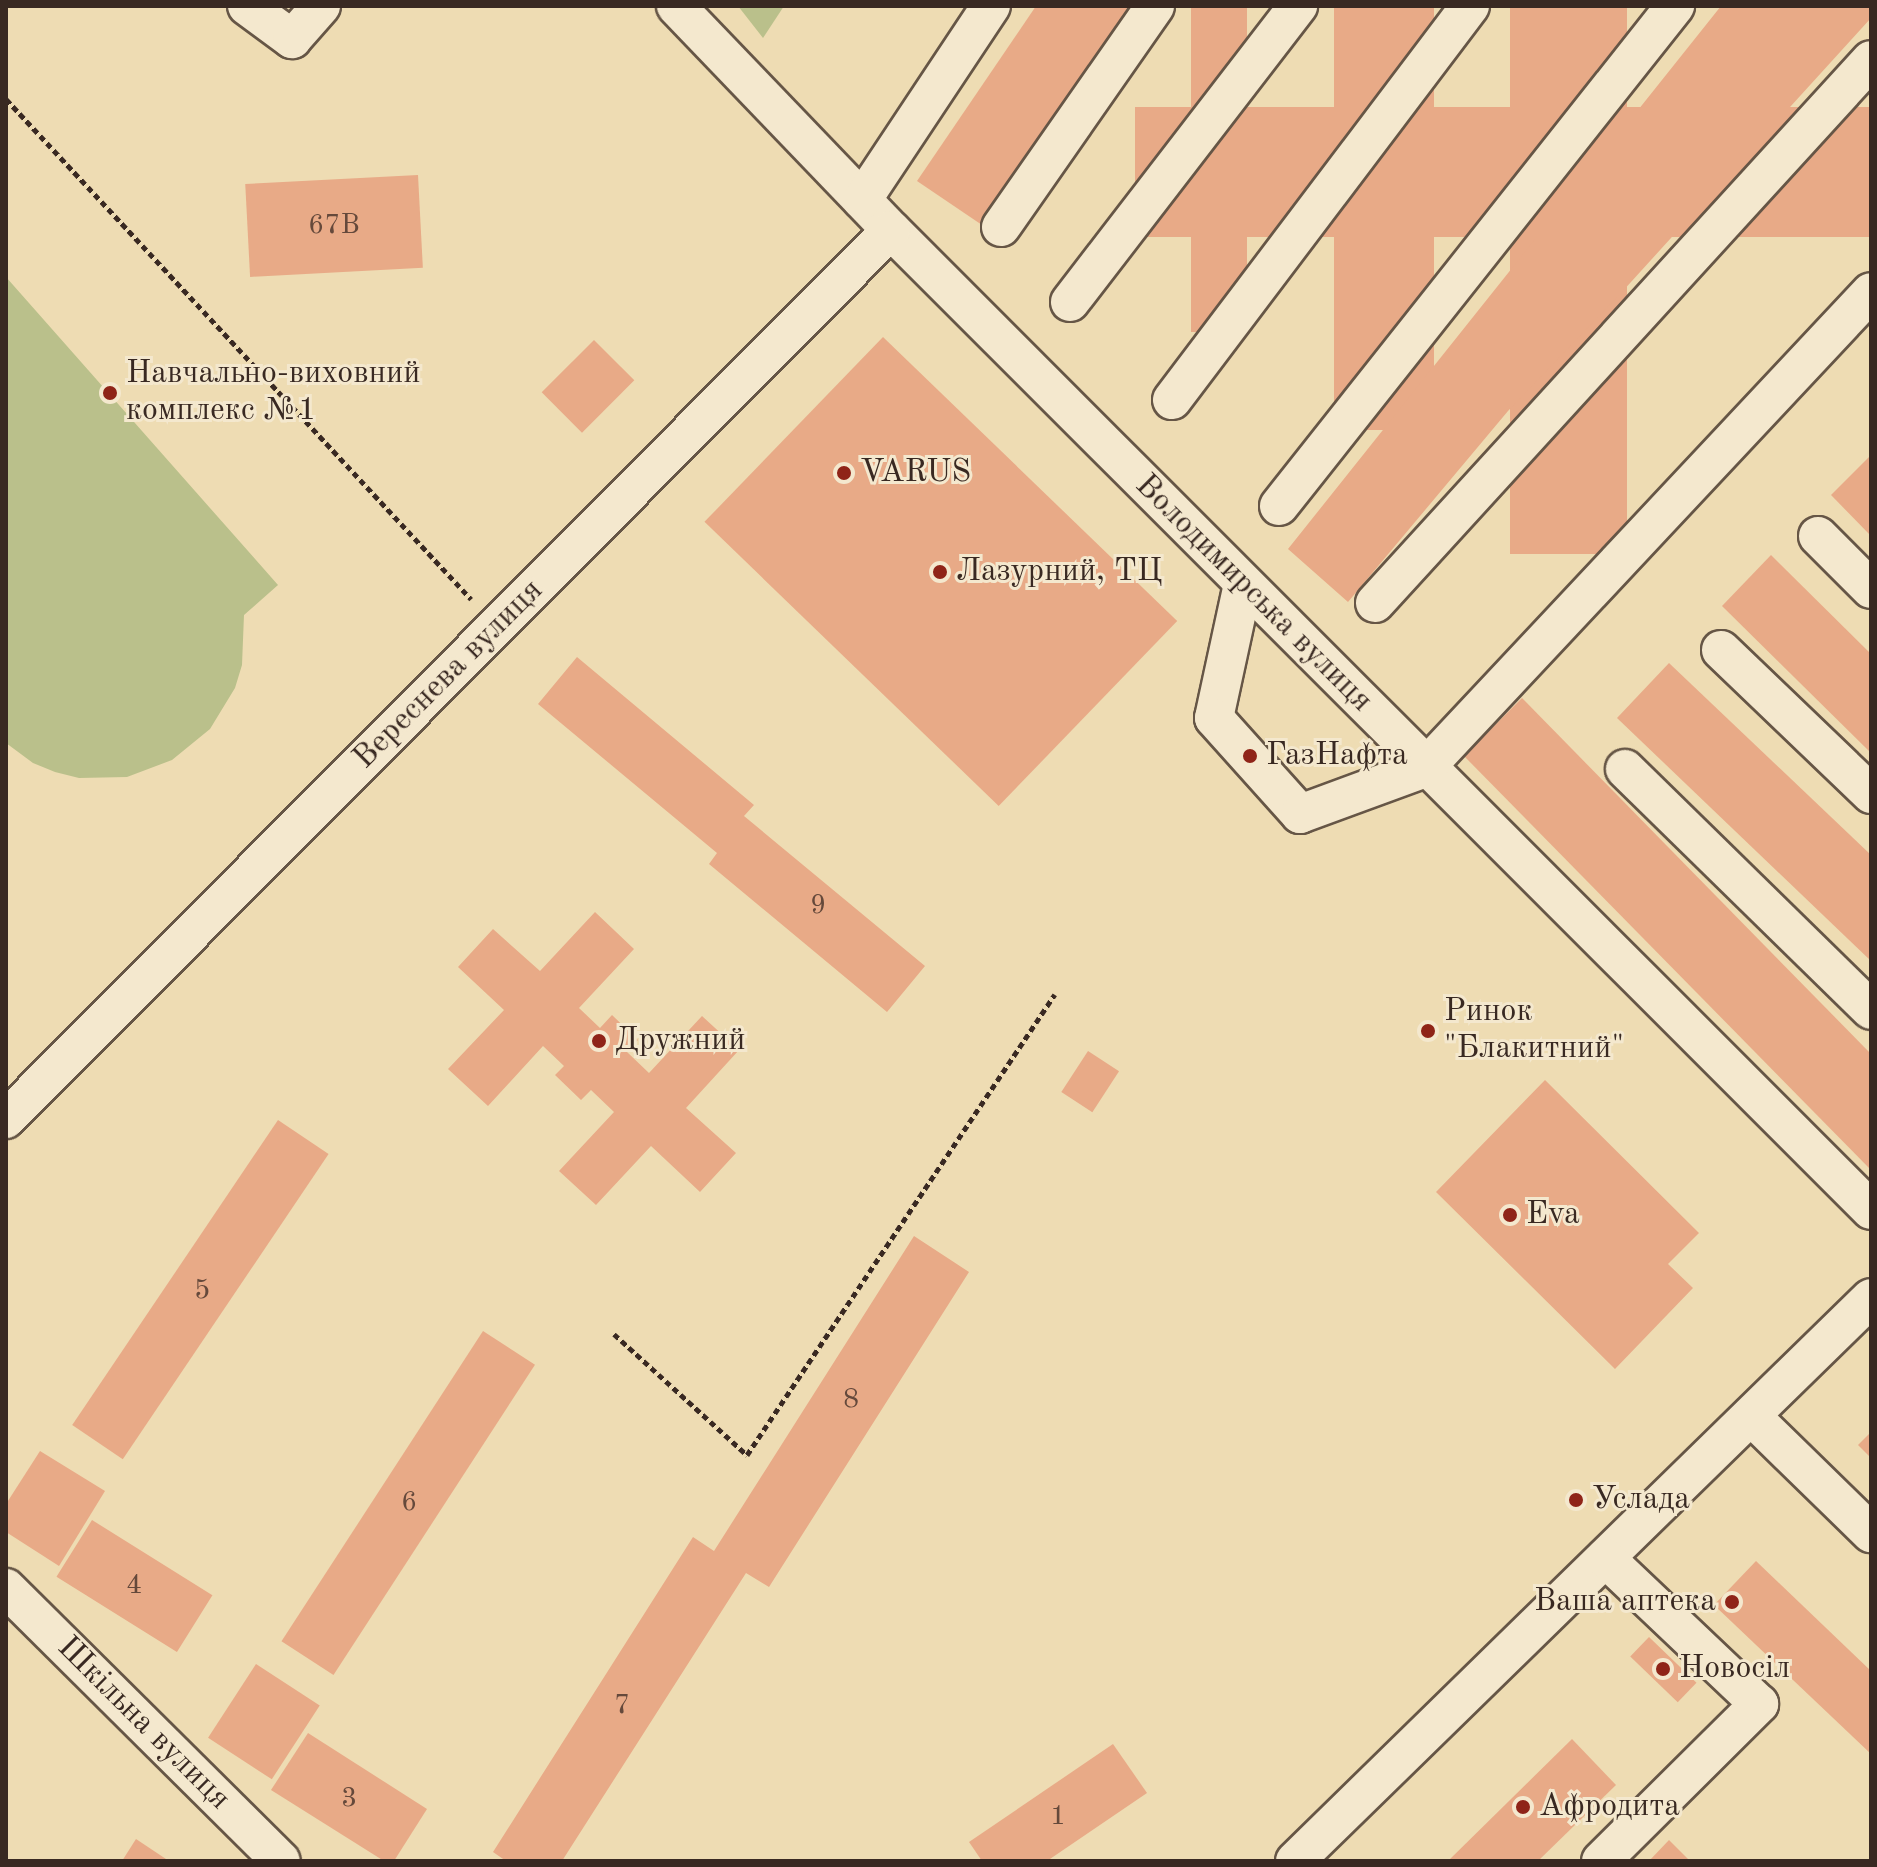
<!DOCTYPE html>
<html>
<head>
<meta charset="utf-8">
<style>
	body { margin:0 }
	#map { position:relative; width:1877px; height:1867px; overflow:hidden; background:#eedcb3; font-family:"Old Standard TT",serif }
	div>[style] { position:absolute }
	.green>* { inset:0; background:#bac08b }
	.building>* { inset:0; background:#e8aa87; transform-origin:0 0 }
	.path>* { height:5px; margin-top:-2.5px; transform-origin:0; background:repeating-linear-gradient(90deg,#392922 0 6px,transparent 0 10px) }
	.roads { filter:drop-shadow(2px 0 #665646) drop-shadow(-2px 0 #665646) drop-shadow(0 2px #665646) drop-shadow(0 -2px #665646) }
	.minor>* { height:38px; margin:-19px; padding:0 19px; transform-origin:19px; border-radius:19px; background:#f4e8ce }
	.dots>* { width:22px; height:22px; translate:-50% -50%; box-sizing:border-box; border:4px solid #f4e8ce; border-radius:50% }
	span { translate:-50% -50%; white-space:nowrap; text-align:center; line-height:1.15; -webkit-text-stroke:6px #f4e8ce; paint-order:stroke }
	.number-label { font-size:28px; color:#65493b }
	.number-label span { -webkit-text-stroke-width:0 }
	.poi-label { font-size:32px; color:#392922 }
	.left { translate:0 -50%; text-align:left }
	.right { translate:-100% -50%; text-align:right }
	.street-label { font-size:32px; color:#392922 }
	.frame { position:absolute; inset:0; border:8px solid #392922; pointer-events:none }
</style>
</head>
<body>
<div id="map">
	<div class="green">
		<div style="clip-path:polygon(738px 6px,784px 6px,763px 38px)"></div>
		<div style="clip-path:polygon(6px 277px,278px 585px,244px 615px,242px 665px,235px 688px,210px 729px,172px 760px,127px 777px,79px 778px,55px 772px,33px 763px,6px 743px)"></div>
	</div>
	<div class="building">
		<div style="clip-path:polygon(1036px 6px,1130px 6px,982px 225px,917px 181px)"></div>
		<div style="left:1191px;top:6px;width:56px;height:326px"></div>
		<div style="left:1334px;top:6px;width:100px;height:424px"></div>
		<div style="left:1510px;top:6px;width:117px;height:548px"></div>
		<div style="clip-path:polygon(1721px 6px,1871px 6px,1871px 18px,1621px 293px,1508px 411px,1348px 602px,1288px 549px)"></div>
		<div style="left:1871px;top:107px;width:130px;height:736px;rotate:90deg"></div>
		<div style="left:418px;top:175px;width:93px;height:173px;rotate:87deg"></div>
		<div style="left:883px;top:337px;width:409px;height:257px;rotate:44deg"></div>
		<div style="left:594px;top:340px;width:57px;height:74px;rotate:45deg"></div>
		<div style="clip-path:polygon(1871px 455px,1871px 536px,1831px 495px)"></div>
		<div style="clip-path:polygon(1771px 555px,1871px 654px,1871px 753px,1722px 606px)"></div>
		<div style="clip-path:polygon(577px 657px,754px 805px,744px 816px,925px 966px,887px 1012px,709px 864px,717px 853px,538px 704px)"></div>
		<div style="clip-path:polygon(1669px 663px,1871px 855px,1871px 961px,1617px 718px)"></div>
		<div style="clip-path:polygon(1522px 698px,1871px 1054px,1871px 1170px,1464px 756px)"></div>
		<div style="clip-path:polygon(595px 912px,634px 949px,579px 1008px,600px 1028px,612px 1015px,638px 1040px,627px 1052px,649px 1073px,702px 1016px,739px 1050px,686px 1108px,736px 1153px,700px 1192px,651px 1146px,596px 1205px,559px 1171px,614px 1112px,591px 1090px,581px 1100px,555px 1075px,564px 1066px,543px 1046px,488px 1106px,448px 1069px,504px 1010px,458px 967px,493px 929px,540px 971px)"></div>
		<div style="left:1088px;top:1051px;width:37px;height:49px;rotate:33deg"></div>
		<div style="clip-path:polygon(1545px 1080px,1699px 1233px,1668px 1264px,1693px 1288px,1615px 1369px,1436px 1192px)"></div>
		<div style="left:278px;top:1120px;width:61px;height:368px;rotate:34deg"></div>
		<div style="clip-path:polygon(914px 1236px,969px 1272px,769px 1587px,746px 1573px,562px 1861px,506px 1861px,493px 1852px,693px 1537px,714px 1551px)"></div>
		<div style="left:483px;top:1331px;width:62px;height:370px;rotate:33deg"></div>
		<div style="clip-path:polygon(1871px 1432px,1871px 1458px,1858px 1445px)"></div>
		<div style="clip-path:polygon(40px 1451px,105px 1491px,59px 1566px,6px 1532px,6px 1504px)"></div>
		<div style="left:92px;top:1520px;width:142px;height:67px;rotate:32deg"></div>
		<div style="clip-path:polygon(1756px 1561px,1871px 1671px,1871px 1754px,1714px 1605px)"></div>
		<div style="left:1649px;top:1637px;width:66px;height:27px;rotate:44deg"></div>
		<div style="left:256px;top:1664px;width:76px;height:88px;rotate:33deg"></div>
		<div style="clip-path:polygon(308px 1733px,427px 1809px,394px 1861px,384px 1861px,271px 1790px)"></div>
		<div style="clip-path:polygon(1572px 1739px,1616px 1785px,1538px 1861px,1448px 1861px)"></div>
		<div style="clip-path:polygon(1113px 1744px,1147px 1793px,1047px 1861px,982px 1861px,969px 1842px)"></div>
		<div style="clip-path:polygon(136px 1839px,169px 1861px,122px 1861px)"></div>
		<div style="clip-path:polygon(1669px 1840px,1690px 1861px,1649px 1861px)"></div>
	</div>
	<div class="path">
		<div style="left:6px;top:99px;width:683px;rotate:47.08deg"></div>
		<div style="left:614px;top:1334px;width:180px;rotate:42.3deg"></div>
		<div style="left:747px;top:1455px;width:554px;rotate:-56.25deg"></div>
	</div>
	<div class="roads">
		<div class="minor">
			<div style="left:247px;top:6px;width:56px;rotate:36.3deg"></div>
			<div style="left:292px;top:39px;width:44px;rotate:-48.7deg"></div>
			<div style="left:676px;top:6px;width:310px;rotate:46.2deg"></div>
			<div style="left:891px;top:230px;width:1386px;rotate:45deg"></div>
			<div style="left:862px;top:200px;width:233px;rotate:-56.4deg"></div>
			<div style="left:1001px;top:227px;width:269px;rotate:-55.1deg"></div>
			<div style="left:1070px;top:302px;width:374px;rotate:-52.4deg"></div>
			<div style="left:1172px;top:400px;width:494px;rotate:-52.9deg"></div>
			<div style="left:1279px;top:506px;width:638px;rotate:-51.62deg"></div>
			<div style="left:1818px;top:536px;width:75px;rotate:45deg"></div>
			<div style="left:1243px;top:584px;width:137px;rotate:102.2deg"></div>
			<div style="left:1214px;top:718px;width:129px;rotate:48.1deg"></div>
			<div style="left:1300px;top:814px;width:133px;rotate:-20.2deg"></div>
			<div style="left:1425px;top:768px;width:652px;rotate:-46.86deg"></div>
			<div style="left:1375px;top:603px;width:735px;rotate:-47.59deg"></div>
			<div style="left:1721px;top:650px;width:208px;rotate:43.8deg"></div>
			<div style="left:1625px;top:769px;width:344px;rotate:44.4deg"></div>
			<div style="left:6px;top:1119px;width:1254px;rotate:-45.13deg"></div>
			<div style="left:1751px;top:1416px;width:168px;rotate:44.3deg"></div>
			<div style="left:6px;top:1588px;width:387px;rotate:44.8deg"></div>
			<div style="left:1295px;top:1861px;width:805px;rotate:-44.35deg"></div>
			<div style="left:1601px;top:1861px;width:223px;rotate:-44.8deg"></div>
			<div style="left:1759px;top:1704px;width:212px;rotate:-136.5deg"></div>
		</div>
	</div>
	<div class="dots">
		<div style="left:110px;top:393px;background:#8f2418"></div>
		<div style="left:844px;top:473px;background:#8f2418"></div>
		<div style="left:940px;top:572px;background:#8f2418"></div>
		<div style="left:1250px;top:756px;background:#8f2418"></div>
		<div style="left:1428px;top:1031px;background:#8f2418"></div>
		<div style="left:599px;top:1041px;background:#8f2418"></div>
		<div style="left:1510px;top:1215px;background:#8f2418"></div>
		<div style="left:1576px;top:1500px;background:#8f2418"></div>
		<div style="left:1732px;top:1602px;background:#8f2418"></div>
		<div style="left:1663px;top:1669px;background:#8f2418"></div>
		<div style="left:1523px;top:1807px;background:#8f2418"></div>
	</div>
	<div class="number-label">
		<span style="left:334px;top:226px">67В</span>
		<span style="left:818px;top:906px">9</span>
		<span style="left:202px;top:1291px">5</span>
		<span style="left:851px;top:1400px">8</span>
		<span style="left:409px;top:1503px">6</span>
		<span style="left:134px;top:1586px">4</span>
		<span style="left:622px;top:1706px">7</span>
		<span style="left:349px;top:1799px">3</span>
		<span style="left:1058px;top:1817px">1</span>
	</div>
	<div class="poi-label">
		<span class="left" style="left:126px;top:393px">Навчально-виховний<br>комплекс №1</span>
		<span class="left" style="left:860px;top:473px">VARUS</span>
		<span class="left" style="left:956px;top:572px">Лазурний, ТЦ</span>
		<span class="left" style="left:1266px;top:756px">ГазНафта</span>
		<span class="left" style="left:1444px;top:1031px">Ринок<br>"Блакитний"</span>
		<span class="left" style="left:615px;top:1041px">Дружний</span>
		<span class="left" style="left:1526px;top:1215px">Eva</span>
		<span class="left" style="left:1592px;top:1500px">Услада</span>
		<span class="right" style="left:1716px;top:1602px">Ваша аптека</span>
		<span class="left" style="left:1679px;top:1669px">Новосіл</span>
		<span class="left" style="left:1539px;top:1807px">Афродита</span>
	</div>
	<div class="street-label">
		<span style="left:1253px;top:594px;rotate:45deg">Володимирська вулиця</span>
		<span style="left:449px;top:675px;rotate:-45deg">Вереснева вулиця</span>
		<span style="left:143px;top:1724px;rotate:45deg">Шкільна вулиця</span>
	</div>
	<div class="frame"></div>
</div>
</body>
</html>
